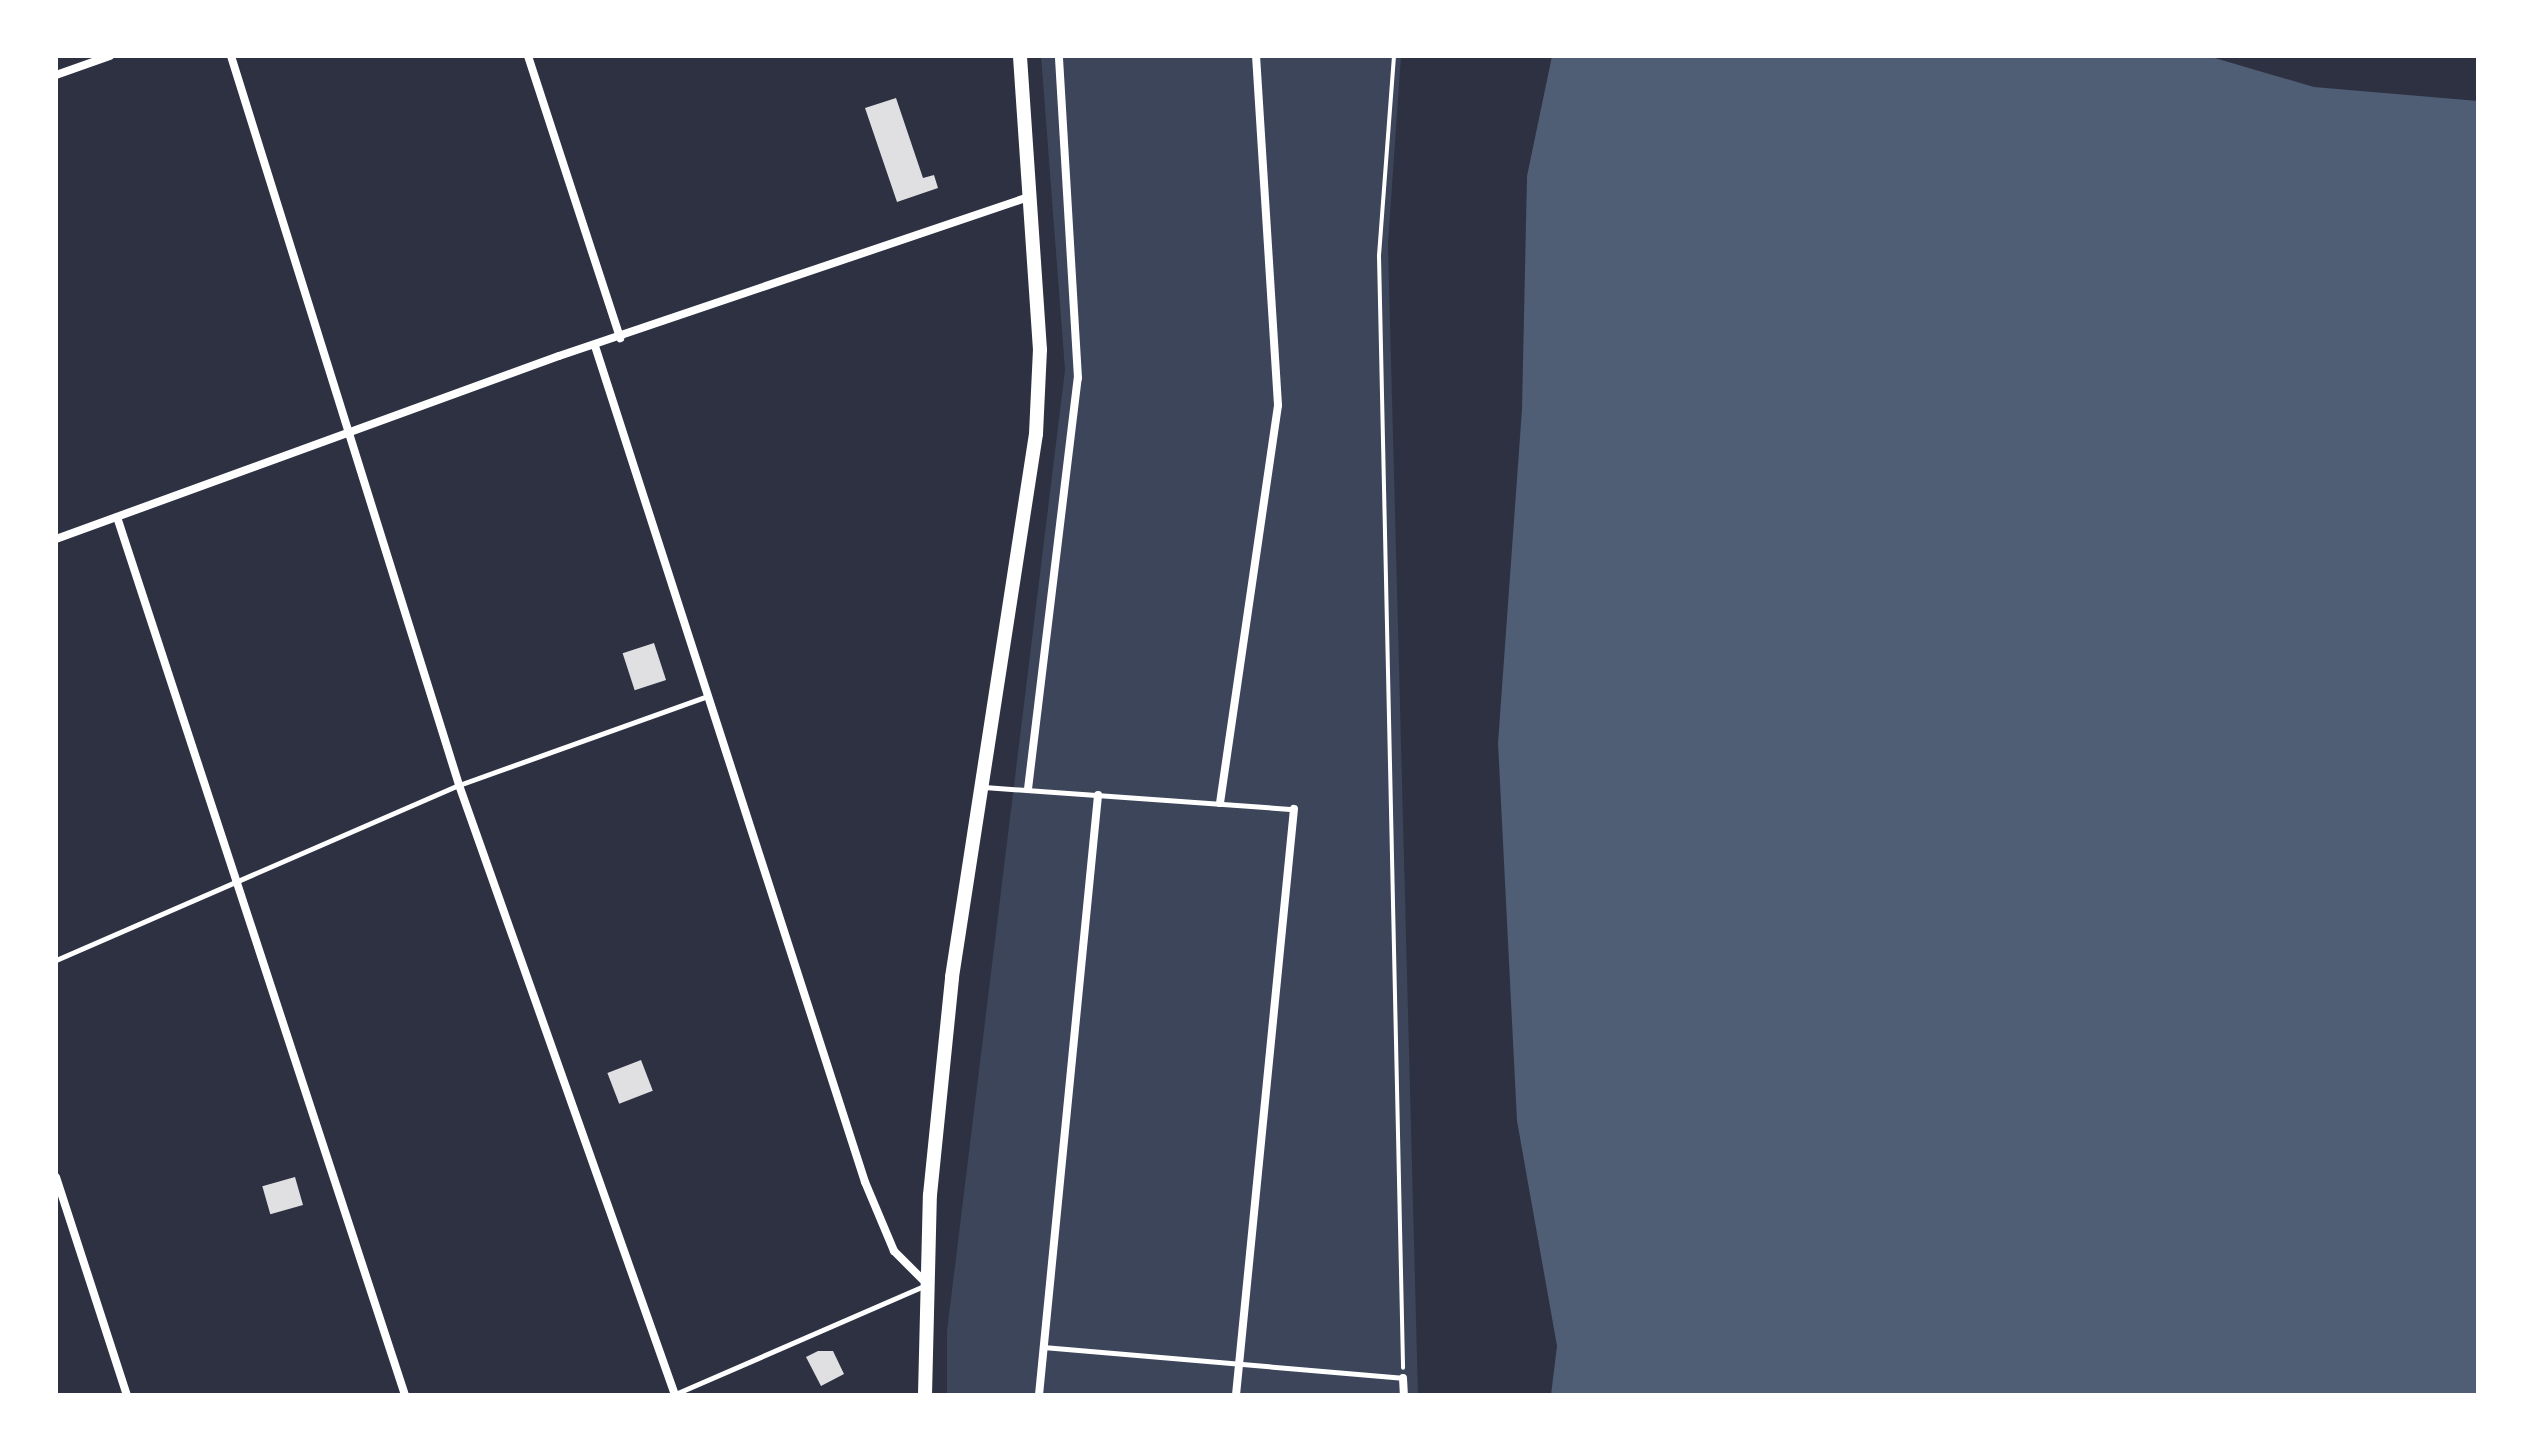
<!DOCTYPE html>
<html>
<head>
<meta charset="utf-8">
<style>
	body { margin:0 }
	#map { position:relative; width:2534px; height:1451px; overflow:hidden; background:#2d3142; font-family:"Public Sans",sans-serif }
	div>[style] { position:absolute }
	.green>* { inset:0; background:#3c4559 }
	.water>* { inset:0; background:#4f5d75 }
	.building>* { inset:0; background:#e0e0e3; transform-origin:0 0 }
	.path>* { height:4px; margin:-2px; padding:0 2px; transform-origin:2px; border-radius:2px; background:#fff }
	.service>* { height:5px; margin:-2.5px; padding:0 2.5px; transform-origin:2.5px; border-radius:2.5px; background:#fff }
	.minor>* { height:8px; margin:-4px; padding:0 4px; transform-origin:4px; border-radius:4px; background:#fff }
	.secondary>* { height:14px; margin:-7px; padding:0 7px; transform-origin:7px; border-radius:7px; background:#fff }
	span { translate:-50% -50%; white-space:nowrap; text-align:center; line-height:1.15; -webkit-text-stroke:8px #fff; paint-order:stroke }
	.frame { position:absolute; inset:0; border:58px solid #fff; pointer-events:none }
</style>
</head>
<body>
<div id="map">
	<div class="green">
		<div style="clip-path:polygon(1041px 56px,1401px 56px,1388px 244px,1418px 1395px,947px 1395px,947px 1331px,1065px 370px)"></div>
	</div>
	<div class="water">
		<div style="clip-path:polygon(1552px 56px,2208px 56px,2314px 87px,2478px 101px,2478px 1395px,1551px 1395px,1557px 1346px,1517px 1121px,1498px 743px,1522px 409px,1527px 176px)"></div>
	</div>
	<div class="building">
		<div style="clip-path:polygon(896px 98px,923px 178px,934px 175px,938px 188px,897px 202px,865px 108px)"></div>
		<div style="left:654px;top:643px;width:39px;height:33px;rotate:72deg"></div>
		<div style="left:641px;top:1060px;width:33px;height:36px;rotate:69deg"></div>
		<div style="left:295px;top:1177px;width:29px;height:34px;rotate:74deg"></div>
		<div style="clip-path:polygon(818px 1351px,833px 1351px,844px 1374px,821px 1386px,806px 1357px)"></div>
	</div>
	<div class="path">
		<div style="left:1394px;top:56px;width:201px;rotate:94.3deg"></div>
		<div style="left:1379px;top:256px;width:1112px;rotate:88.76deg"></div>
	</div>
	<div class="service">
		<div style="left:984px;top:787px;width:310px;rotate:4.1deg"></div>
		<div style="left:56px;top:960px;width:439px;rotate:-23.5deg"></div>
		<div style="left:459px;top:785px;width:263px;rotate:-19.7deg"></div>
		<div style="left:1043px;top:1347px;width:360px;rotate:4.9deg"></div>
		<div style="left:673px;top:1395px;width:274px;rotate:-23.5deg"></div>
	</div>
	<div class="minor">
		<div style="left:231px;top:56px;width:764px;rotate:72.63deg"></div>
		<div style="left:459px;top:785px;width:647px;rotate:70.5deg"></div>
		<div style="left:528px;top:56px;width:297px;rotate:71.9deg"></div>
		<div style="left:56px;top:75px;width:57px;rotate:-19.4deg"></div>
		<div style="left:595px;top:346px;width:879px;rotate:72.1deg"></div>
		<div style="left:865px;top:1182px;width:75px;rotate:67.2deg"></div>
		<div style="left:894px;top:1251px;width:47px;rotate:45deg"></div>
		<div style="left:117px;top:517px;width:924px;rotate:71.84deg"></div>
		<div style="left:56px;top:539px;width:535px;rotate:-19.99deg"></div>
		<div style="left:559px;top:356px;width:498px;rotate:-18.7deg"></div>
		<div style="left:1028px;top:789px;width:414px;rotate:-83.1deg"></div>
		<div style="left:1078px;top:378px;width:323px;rotate:-93.4deg"></div>
		<div style="left:1220px;top:803px;width:402px;rotate:-81.7deg"></div>
		<div style="left:1278px;top:405px;width:350px;rotate:-93.6deg"></div>
		<div style="left:56px;top:1177px;width:229px;rotate:72deg"></div>
		<div style="left:1403px;top:1378px;width:17px;rotate:87deg"></div>
		<div style="left:1039px;top:1395px;width:603px;rotate:-84.38deg"></div>
		<div style="left:1236px;top:1395px;width:589px;rotate:-84.35deg"></div>
	</div>
	<div class="secondary">
		<div style="left:925px;top:1395px;width:200px;rotate:-88.6deg"></div>
		<div style="left:930px;top:1195px;width:219px;rotate:-84.2deg"></div>
		<div style="left:952px;top:977px;width:549px;rotate:-81.21deg"></div>
		<div style="left:1036px;top:434px;width:84px;rotate:-87.3deg"></div>
		<div style="left:1040px;top:350px;width:295px;rotate:-93.9deg"></div>
	</div>
	<div class="frame"></div>
</div>
</body>
</html>
